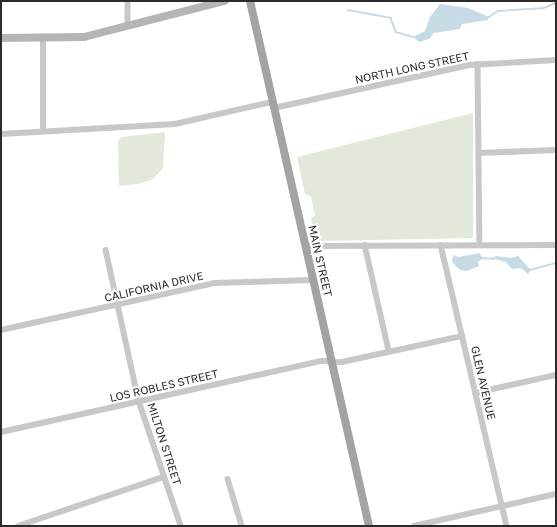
<!DOCTYPE html>
<html>
<head>
<meta charset="utf-8">
<style>
	body { margin:0 }
	#map { position:relative; width:557px; height:527px; overflow:hidden; background:#fff; font-family:"Golos Text",sans-serif }
	div>[style] { position:absolute }
	.green>* { inset:0; background:#e2e8da }
	.water>* { inset:0; background:#c7dbe7 }
	.stream>* { height:1.5px; margin:-0.75px; padding:0 0.75px; transform-origin:0.75px; border-radius:0.75px; background:#c7dbe7 }
	.minor>* { height:5.5px; margin:-2.75px; padding:0 2.75px; transform-origin:2.75px; border-radius:2.75px; background:#c8c8c8 }
	.secondary>* { height:8px; margin:-4px; padding:0 4px; transform-origin:4px; border-radius:4px; background:#b5b5b5 }
	.primary>* { height:8px; margin:-4px; padding:0 4px; transform-origin:4px; border-radius:4px; background:#a3a3a3 }
	span { translate:-50% -50%; white-space:nowrap; text-align:center; line-height:1.15; -webkit-text-stroke:4px #fff; paint-order:stroke }
	.street-label { font-size:11px; color:#2b2b2b }
	.frame { position:absolute; inset:0; border:2px solid #2b2b2b; pointer-events:none }
</style>
</head>
<body>
<div id="map">
	<div class="green">
		<div style="clip-path:polygon(473px 113px,473px 238px,317px 241px,311px 219px,315px 215px,311px 197px,305px 194px,297px 157px)"></div>
		<div style="clip-path:polygon(165px 132px,163px 168px,153px 179px,138px 184px,119px 186px,118px 141px,122px 137px)"></div>
	</div>
	<div class="water">
		<div style="clip-path:polygon(440px 4px,468px 8px,489px 17px,488px 20px,462px 24px,460px 29px,434px 33px,429px 39px,419px 42px,413px 37px,425px 31px,430px 17px)"></div>
		<div style="clip-path:polygon(479px 253px,483px 258px,478px 262px,479px 266px,467px 271px,460px 270px,452px 262px,453px 255px,459px 257px)"></div>
		<div style="clip-path:polygon(496px 256px,511px 258px,518px 256px,531px 270px,528px 274px,521px 268px,512px 269px,506px 262px,492px 258px)"></div>
	</div>
	<div class="stream">
		<div style="left:348px;top:10px;width:44px;rotate:10.5deg"></div>
		<div style="left:391px;top:18px;width:15px;rotate:70deg"></div>
		<div style="left:396px;top:32px;width:18px;rotate:16deg"></div>
		<div style="left:489px;top:17px;width:11px;rotate:-34deg"></div>
		<div style="left:498px;top:11px;width:46px;rotate:-3.7deg"></div>
		<div style="left:544px;top:8px;width:13px;rotate:-23deg"></div>
		<div style="left:482px;top:258px;width:12px;rotate:5deg"></div>
		<div style="left:530px;top:270px;width:27px;rotate:-15deg"></div>
	</div>
	<div class="minor">
		<div style="left:128px;top:1px;width:24px;rotate:90deg"></div>
		<div style="left:478px;top:64px;width:181px;rotate:89.4deg"></div>
		<div style="left:274px;top:108px;width:201px;rotate:-12.4deg"></div>
		<div style="left:470px;top:65px;width:86px;rotate:-3.3deg"></div>
		<div style="left:43px;top:131px;width:93px;rotate:-90deg"></div>
		<div style="left:1px;top:134px;width:174px;rotate:-3.3deg"></div>
		<div style="left:175px;top:124px;width:99px;rotate:-12.8deg"></div>
		<div style="left:479px;top:153px;width:77px;rotate:-2.2deg"></div>
		<div style="left:365px;top:245px;width:109px;rotate:77.2deg"></div>
		<div style="left:441px;top:245px;width:289px;rotate:76.8deg"></div>
		<div style="left:305px;top:246px;width:251px;rotate:-0.2deg"></div>
		<div style="left:106px;top:250px;width:155px;rotate:77.7deg"></div>
		<div style="left:139px;top:401px;width:132px;rotate:71.4deg"></div>
		<div style="left:1px;top:330px;width:219px;rotate:-12.4deg"></div>
		<div style="left:215px;top:283px;width:98px;rotate:-1.8deg"></div>
		<div style="left:475px;top:393px;width:83px;rotate:-12.5deg"></div>
		<div style="left:1px;top:432px;width:328px;rotate:-12.5deg"></div>
		<div style="left:321px;top:361px;width:21px;rotate:3deg"></div>
		<div style="left:342px;top:362px;width:123px;rotate:-12.2deg"></div>
		<div style="left:228px;top:479px;width:49px;rotate:73.4deg"></div>
		<div style="left:18px;top:526px;width:154px;rotate:-18.6deg"></div>
		<div style="left:414px;top:526px;width:146px;rotate:-12.7deg"></div>
	</div>
	<div class="secondary">
		<div style="left:1px;top:38px;width:83px;rotate:-0.7deg"></div>
		<div style="left:84px;top:37px;width:145px;rotate:-14.4deg"></div>
	</div>
	<div class="primary">
		<div style="left:250px;top:1px;width:538px;rotate:77.23deg"></div>
	</div>
	<div class="street-label">
		<span style="left:412px;top:68px;rotate:-12deg">NORTH LONG STREET</span>
		<span style="left:320px;top:261px;rotate:77deg">MAIN STREET</span>
		<span style="left:154px;top:287px;rotate:-13deg">CALIFORNIA DRIVE</span>
		<span style="left:483px;top:383px;rotate:77deg">GLEN AVENUE</span>
		<span style="left:164px;top:386px;rotate:-13deg">LOS ROBLES STREET</span>
		<span style="left:164px;top:444px;rotate:72deg">MILTON STREET</span>
	</div>
	<div class="frame"></div>
</div>
</body>
</html>
